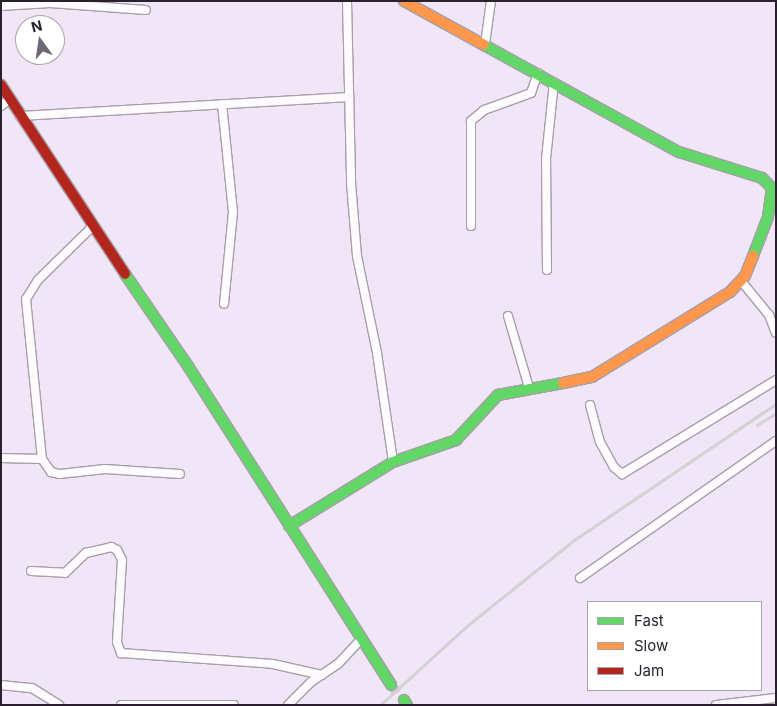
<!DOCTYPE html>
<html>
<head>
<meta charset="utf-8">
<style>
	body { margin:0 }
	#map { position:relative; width:777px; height:706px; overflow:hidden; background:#f0e6f7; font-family:Inter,sans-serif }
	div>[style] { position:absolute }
	.secondary-tunnel>* { height:10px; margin-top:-5px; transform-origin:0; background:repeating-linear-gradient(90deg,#c8bfcf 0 10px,transparent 0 15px) }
	.roads { filter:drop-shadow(1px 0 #a69eab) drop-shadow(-1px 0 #a69eab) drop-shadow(0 1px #a69eab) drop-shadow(0 -1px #a69eab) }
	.street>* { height:8px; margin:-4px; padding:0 4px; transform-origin:4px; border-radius:4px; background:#fdfbfe }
	.fast>* { height:10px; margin:-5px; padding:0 5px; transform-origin:5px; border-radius:5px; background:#63d668 }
	.slow>* { height:10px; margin:-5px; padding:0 5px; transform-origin:5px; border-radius:5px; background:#ff974d }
	.jam>* { height:10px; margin:-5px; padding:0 5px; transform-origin:5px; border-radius:5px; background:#b3261e }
	.rail>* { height:3px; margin:-1.5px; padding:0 1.5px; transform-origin:1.5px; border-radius:1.5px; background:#d4d1d6 }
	span { translate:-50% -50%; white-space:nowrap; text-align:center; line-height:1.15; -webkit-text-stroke:4px #fff; paint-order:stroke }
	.frame { position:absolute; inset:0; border:2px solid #29222e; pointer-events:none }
	.legend { position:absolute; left:587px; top:601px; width:175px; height:90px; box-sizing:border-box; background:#fff; border:1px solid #a9a7ab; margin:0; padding:6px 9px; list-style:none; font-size:15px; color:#29222e }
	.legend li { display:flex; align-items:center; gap:10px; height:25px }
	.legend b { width:25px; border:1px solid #a9a7ab }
	.north { position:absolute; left:15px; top:15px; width:50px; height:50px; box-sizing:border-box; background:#fff; border:1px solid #a9a7ab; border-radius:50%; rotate:346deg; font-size:14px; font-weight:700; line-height:20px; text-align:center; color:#29222e }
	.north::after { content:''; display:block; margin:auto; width:18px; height:22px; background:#6f6774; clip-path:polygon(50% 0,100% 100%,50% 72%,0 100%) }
</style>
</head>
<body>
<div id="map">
	<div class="secondary-tunnel">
		<div style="left:391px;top:685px;width:20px;rotate:49deg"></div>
	</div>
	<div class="roads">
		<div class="street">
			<div style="left:347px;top:1px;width:182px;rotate:88.7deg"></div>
			<div style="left:351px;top:183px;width:73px;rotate:85.3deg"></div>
			<div style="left:357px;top:256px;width:99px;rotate:78.3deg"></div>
			<div style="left:377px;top:353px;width:110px;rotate:81.6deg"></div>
			<div style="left:1px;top:6px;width:49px;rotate:-3.5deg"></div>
			<div style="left:50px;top:3px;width:96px;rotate:4.2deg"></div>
			<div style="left:485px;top:44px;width:43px;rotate:-82.1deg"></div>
			<div style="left:222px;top:104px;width:109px;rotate:84.2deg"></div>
			<div style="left:233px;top:212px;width:92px;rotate:95.6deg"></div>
			<div style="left:1px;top:106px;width:11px;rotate:-38deg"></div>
			<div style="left:20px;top:116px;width:330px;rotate:-3.3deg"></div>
			<div style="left:93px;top:226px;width:77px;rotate:135.5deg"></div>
			<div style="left:38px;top:280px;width:22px;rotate:122deg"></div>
			<div style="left:26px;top:299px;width:161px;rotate:84.3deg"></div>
			<div style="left:42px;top:459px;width:16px;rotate:55deg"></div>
			<div style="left:51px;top:472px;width:9px;rotate:13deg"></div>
			<div style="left:60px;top:474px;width:45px;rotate:-6.3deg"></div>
			<div style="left:105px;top:469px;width:75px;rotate:3.8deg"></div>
			<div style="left:471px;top:226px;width:105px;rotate:-90deg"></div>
			<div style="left:471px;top:121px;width:17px;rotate:-40deg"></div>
			<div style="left:484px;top:110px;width:50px;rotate:-19.9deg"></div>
			<div style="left:531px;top:93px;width:21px;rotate:-71deg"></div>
			<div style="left:547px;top:270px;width:111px;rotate:-90.5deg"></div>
			<div style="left:546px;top:159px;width:77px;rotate:-84.1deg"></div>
			<div style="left:742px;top:282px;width:43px;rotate:50.7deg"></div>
			<div style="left:769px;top:315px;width:19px;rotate:69deg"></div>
			<div style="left:508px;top:316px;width:75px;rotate:73.7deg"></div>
			<div style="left:590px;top:405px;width:38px;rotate:75deg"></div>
			<div style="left:600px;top:442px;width:29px;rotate:61deg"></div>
			<div style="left:614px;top:467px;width:11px;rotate:41deg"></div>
			<div style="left:622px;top:474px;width:180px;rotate:-31.4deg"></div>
			<div style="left:1px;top:458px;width:41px;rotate:1.4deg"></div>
			<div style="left:31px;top:571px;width:34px;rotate:3deg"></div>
			<div style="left:65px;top:573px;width:29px;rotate:-44deg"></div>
			<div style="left:86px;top:553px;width:26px;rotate:-13deg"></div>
			<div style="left:111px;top:547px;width:7px;rotate:27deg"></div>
			<div style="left:117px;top:550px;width:11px;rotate:63deg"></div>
			<div style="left:122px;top:560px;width:82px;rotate:93.5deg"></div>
			<div style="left:117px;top:642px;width:12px;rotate:70deg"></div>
			<div style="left:121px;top:653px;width:152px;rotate:4.1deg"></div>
			<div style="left:273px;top:664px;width:50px;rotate:12.7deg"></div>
			<div style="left:580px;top:578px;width:239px;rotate:-35deg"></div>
			<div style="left:1px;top:685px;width:31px;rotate:6deg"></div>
			<div style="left:32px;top:688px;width:32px;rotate:32deg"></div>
			<div style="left:121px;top:705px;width:113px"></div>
			<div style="left:288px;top:705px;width:33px;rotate:-45deg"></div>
			<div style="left:311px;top:682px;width:32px;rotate:-34deg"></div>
			<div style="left:338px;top:664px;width:34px;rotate:-47deg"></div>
			<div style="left:716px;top:705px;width:60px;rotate:-6.7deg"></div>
		</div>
		<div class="fast">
			<div style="left:484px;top:45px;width:222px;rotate:28.8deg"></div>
			<div style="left:679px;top:152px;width:87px;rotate:17.4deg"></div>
			<div style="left:762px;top:178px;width:14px;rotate:45deg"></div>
			<div style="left:772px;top:188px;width:29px;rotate:98deg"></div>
			<div style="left:768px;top:217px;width:42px;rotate:111deg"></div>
			<div style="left:125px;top:274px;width:112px;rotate:55.6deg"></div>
			<div style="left:188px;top:366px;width:378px;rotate:57.5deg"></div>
			<div style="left:289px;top:526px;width:122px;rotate:-31.6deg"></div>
			<div style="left:393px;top:462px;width:67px;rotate:-19.2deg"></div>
			<div style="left:456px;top:440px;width:62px;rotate:-47deg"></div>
			<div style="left:498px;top:395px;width:66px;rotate:-10.5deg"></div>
			<div style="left:404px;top:700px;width:6px;rotate:59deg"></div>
		</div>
		<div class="slow">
			<div style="left:404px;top:1px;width:91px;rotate:28.8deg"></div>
			<div style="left:563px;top:383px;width:30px;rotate:-12deg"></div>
			<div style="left:592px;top:377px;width:162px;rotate:-31.6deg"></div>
			<div style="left:730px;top:292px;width:22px;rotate:-47deg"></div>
			<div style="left:745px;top:276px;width:22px;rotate:-68deg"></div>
		</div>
		<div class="jam">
			<div style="left:1px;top:85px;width:226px;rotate:56.7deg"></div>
		</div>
	</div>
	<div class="rail">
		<div style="left:757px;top:425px;width:22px;rotate:-32deg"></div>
		<div style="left:380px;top:705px;width:119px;rotate:-42.3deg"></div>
		<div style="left:468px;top:625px;width:136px;rotate:-38.7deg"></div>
		<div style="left:574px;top:540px;width:244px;rotate:-34deg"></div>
	</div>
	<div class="frame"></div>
	<ul class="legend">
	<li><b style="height:6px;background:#63d668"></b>Fast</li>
	<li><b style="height:6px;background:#ff974d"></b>Slow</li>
	<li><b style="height:6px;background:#b3261e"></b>Jam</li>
	</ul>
	<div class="north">N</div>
</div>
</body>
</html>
